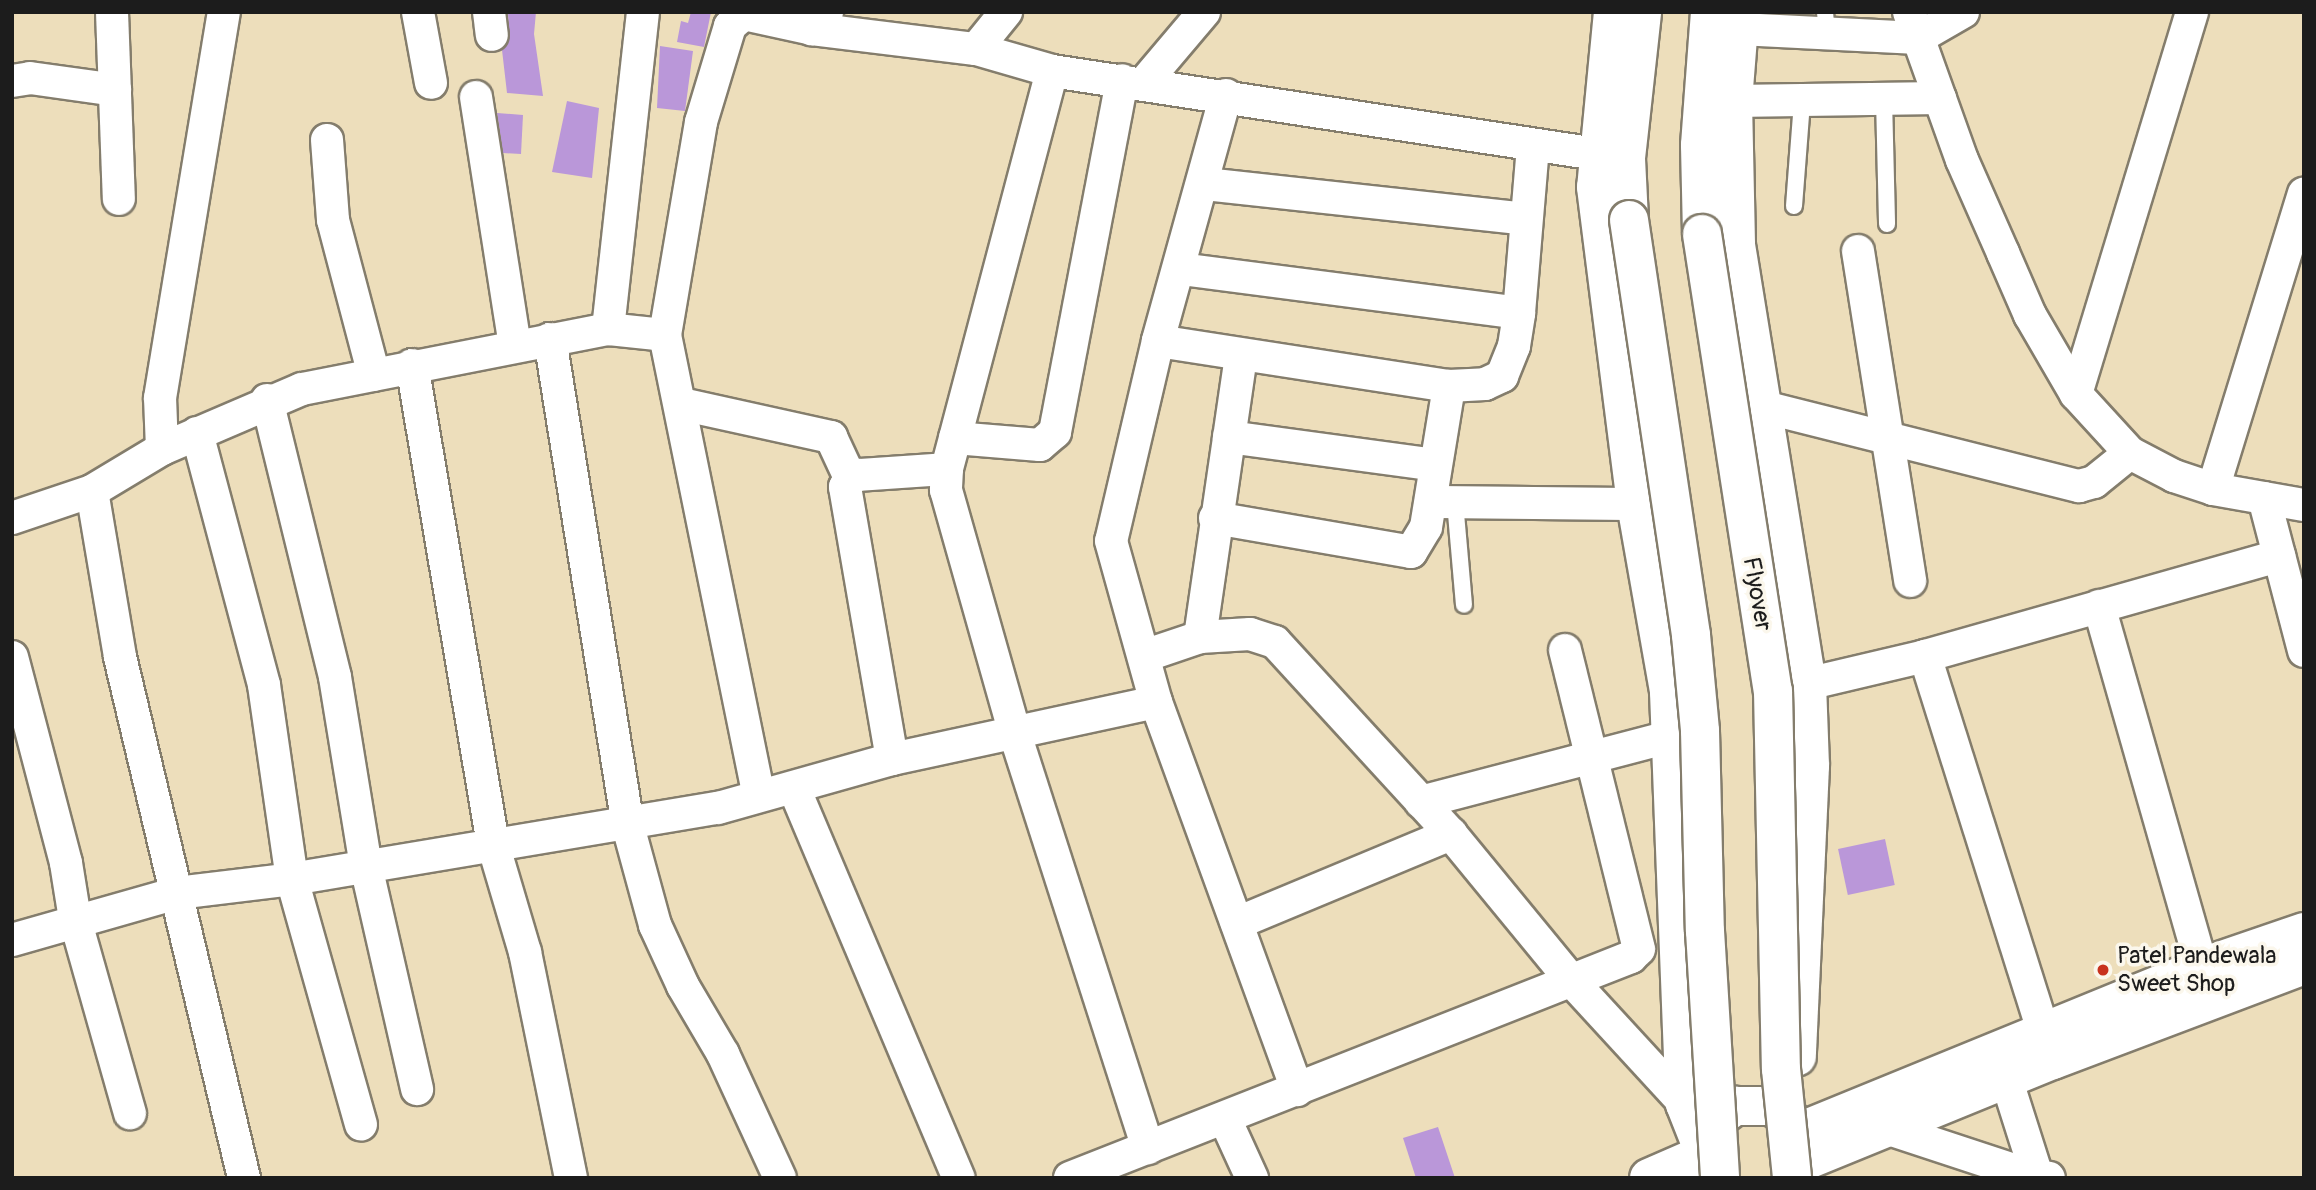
<!DOCTYPE html>
<html>
<head>
<meta charset="utf-8">
<style>
	body { margin:0 }
	#map { position:relative; width:2316px; height:1190px; overflow:hidden; background:#eddebb; font-family:Pangolin,sans-serif }
	div>[style] { position:absolute }
	.building>* { inset:0; background:#ba97d9; transform-origin:0 0 }
	.roads { filter:drop-shadow(2px 0 #847d6c) drop-shadow(-2px 0 #847d6c) drop-shadow(0 2px #847d6c) drop-shadow(0 -2px #847d6c) }
	.service>* { height:16px; margin:-8px; padding:0 8px; transform-origin:8px; border-radius:8px; background:#fff }
	.minor>* { height:32px; margin:-16px; padding:0 16px; transform-origin:16px; border-radius:16px; background:#fff }
	.tertiary>* { height:38px; margin:-19px; padding:0 19px; transform-origin:19px; border-radius:19px; background:#fff }
	.secondary>* { height:38px; margin:-19px; padding:0 19px; transform-origin:19px; border-radius:19px; background:#fff }
	.trunk>* { height:38px; margin:-19px; padding:0 19px; transform-origin:19px; border-radius:19px; background:#fff }
	.bridges { filter:drop-shadow(2px 0 #847d6c) drop-shadow(-2px 0 #847d6c) drop-shadow(0 2px #847d6c) drop-shadow(0 -2px #847d6c) }
	.trunk-bridge>* { height:38px; margin:-19px; padding:0 19px; transform-origin:19px; border-radius:19px; background:#fff }
	.dots>* { width:19px; height:19px; translate:-50% -50%; box-sizing:border-box; border:4px solid #fbf7ec; border-radius:50% }
	span { translate:-50% -50%; white-space:nowrap; text-align:center; line-height:1.15; -webkit-text-stroke:7px #fbf7ec; paint-order:stroke }
	.street-label { font-size:24px; color:#1c1c1c }
	.poi-label { font-size:24px; color:#1c1c1c }
	.left { translate:0 -50%; text-align:left }
	.frame { position:absolute; inset:0; border:14px solid #1c1c1c; pointer-events:none }
</style>
</head>
<body>
<div id="map">
	<div class="building">
		<div style="clip-path:polygon(536px 12px,534px 34px,543px 96px,507px 93px,502px 50px,509px 41px,508px 13px)"></div>
		<div style="clip-path:polygon(691px 12px,711px 12px,704px 47px,677px 42px,681px 21px,688px 23px)"></div>
		<div style="clip-path:polygon(660px 46px,693px 51px,685px 111px,657px 108px)"></div>
		<div style="clip-path:polygon(567px 101px,599px 108px,592px 178px,552px 172px)"></div>
		<div style="clip-path:polygon(497px 113px,523px 115px,521px 154px,503px 153px)"></div>
		<div style="left:1885px;top:839px;width:47px;height:48px;rotate:78deg"></div>
		<div style="clip-path:polygon(1438px 1127px,1455px 1178px,1416px 1178px,1403px 1138px)"></div>
	</div>
	<div class="roads">
		<div class="service">
			<div style="left:1825px;top:12px;width:22px;rotate:85deg"></div>
			<div style="left:1884px;top:99px;width:125px;rotate:88.6deg"></div>
			<div style="left:1794px;top:206px;width:105px;rotate:-85.6deg"></div>
			<div style="left:1455px;top:502px;width:103px;rotate:85deg"></div>
		</div>
		<div class="minor">
			<div style="left:112px;top:12px;width:187px;rotate:87.9deg"></div>
			<div style="left:418px;top:12px;width:72px;rotate:79.6deg"></div>
			<div style="left:489px;top:12px;width:23px;rotate:83deg"></div>
			<div style="left:827px;top:12px;width:23px;rotate:131deg"></div>
			<div style="left:812px;top:29px;width:165px;rotate:7deg"></div>
			<div style="left:976px;top:49px;width:79px;rotate:16.1deg"></div>
			<div style="left:1052px;top:71px;width:550px;rotate:8.67deg"></div>
			<div style="left:1909px;top:12px;width:157px;rotate:70.3deg"></div>
			<div style="left:1962px;top:160px;width:102px;rotate:66.2deg"></div>
			<div style="left:2003px;top:253px;width:68px;rotate:66.5deg"></div>
			<div style="left:2030px;top:315px;width:91px;rotate:59.8deg"></div>
			<div style="left:2076px;top:394px;width:80px;rotate:47.5deg"></div>
			<div style="left:2130px;top:453px;width:50px;rotate:27.6deg"></div>
			<div style="left:2174px;top:476px;width:41px;rotate:18.4deg"></div>
			<div style="left:2213px;top:489px;width:92px;rotate:10deg"></div>
			<div style="left:1739px;top:29px;width:179px;rotate:2.9deg"></div>
			<div style="left:1918px;top:38px;width:52px;rotate:-30deg"></div>
			<div style="left:976px;top:49px;width:48px;rotate:-51deg"></div>
			<div style="left:1052px;top:71px;width:412px;rotate:104.8deg"></div>
			<div style="left:947px;top:469px;width:21px;rotate:93deg"></div>
			<div style="left:946px;top:490px;width:254px;rotate:74.2deg"></div>
			<div style="left:1015px;top:734px;width:435px;rotate:72.2deg"></div>
			<div style="left:12px;top:81px;width:18px;rotate:-9deg"></div>
			<div style="left:30px;top:78px;width:86px;rotate:8deg"></div>
			<div style="left:1144px;top:83px;width:93px;rotate:-49.8deg"></div>
			<div style="left:1226px;top:95px;width:255px;rotate:105.5deg"></div>
			<div style="left:1158px;top:341px;width:205px;rotate:103.2deg"></div>
			<div style="left:1111px;top:541px;width:167px;rotate:74.4deg"></div>
			<div style="left:1156px;top:702px;width:413px;rotate:70deg"></div>
			<div style="left:476px;top:97px;width:251px;rotate:81.1deg"></div>
			<div style="left:1733px;top:101px;width:207px;rotate:-0.8deg"></div>
			<div style="left:327px;top:140px;width:80px;rotate:85.7deg"></div>
			<div style="left:333px;top:220px;width:160px;rotate:75.2deg"></div>
			<div style="left:1205px;top:184px;width:323px;rotate:6.2deg"></div>
			<div style="left:1858px;top:251px;width:334px;rotate:81deg"></div>
			<div style="left:1181px;top:269px;width:341px;rotate:7.4deg"></div>
			<div style="left:608px;top:329px;width:57px;rotate:6deg"></div>
			<div style="left:665px;top:335px;width:470px;rotate:78.5deg"></div>
			<div style="left:665px;top:335px;width:216px;rotate:-80.4deg"></div>
			<div style="left:701px;top:122px;width:100px;rotate:-73.2deg"></div>
			<div style="left:730px;top:26px;width:18px;rotate:-41deg"></div>
			<div style="left:744px;top:14px;width:70px;rotate:12.4deg"></div>
			<div style="left:550px;top:339px;width:493px;rotate:80.9deg"></div>
			<div style="left:628px;top:826px;width:103px;rotate:74.7deg"></div>
			<div style="left:655px;top:925px;width:67px;rotate:65.3deg"></div>
			<div style="left:683px;top:986px;width:79px;rotate:59.5deg"></div>
			<div style="left:723px;top:1054px;width:136px;rotate:65.3deg"></div>
			<div style="left:1158px;top:341px;width:294px;rotate:8.8deg"></div>
			<div style="left:1449px;top:386px;width:36px;rotate:-3deg"></div>
			<div style="left:1485px;top:384px;width:19px;rotate:-25deg"></div>
			<div style="left:1502px;top:376px;width:32px;rotate:-68deg"></div>
			<div style="left:1514px;top:346px;width:33px;rotate:-81deg"></div>
			<div style="left:1519px;top:313px;width:168px;rotate:-85.2deg"></div>
			<div style="left:412px;top:365px;width:486px;rotate:80.4deg"></div>
			<div style="left:493px;top:844px;width:113px;rotate:73.5deg"></div>
			<div style="left:525px;top:952px;width:231px;rotate:78.5deg"></div>
			<div style="left:2076px;top:394px;width:399px;rotate:-73.1deg"></div>
			<div style="left:267px;top:400px;width:285px;rotate:76.2deg"></div>
			<div style="left:335px;top:677px;width:192px;rotate:80.7deg"></div>
			<div style="left:366px;top:866px;width:229px;rotate:77.1deg"></div>
			<div style="left:681px;top:404px;width:154px;rotate:12.4deg"></div>
			<div style="left:831px;top:437px;width:45px;rotate:65.1deg"></div>
			<div style="left:1760px;top:406px;width:329px;rotate:14.1deg"></div>
			<div style="left:2079px;top:486px;width:16px;rotate:-15deg"></div>
			<div style="left:2094px;top:482px;width:46px;rotate:-38.9deg"></div>
			<div style="left:197px;top:433px;width:261px;rotate:75.1deg"></div>
			<div style="left:264px;top:685px;width:196px;rotate:81.8deg"></div>
			<div style="left:292px;top:879px;width:255px;rotate:74.3deg"></div>
			<div style="left:1229px;top:437px;width:208px;rotate:7.7deg"></div>
			<div style="left:955px;top:438px;width:85px;rotate:4.7deg"></div>
			<div style="left:1040px;top:445px;width:20px;rotate:-41deg"></div>
			<div style="left:1055px;top:432px;width:358px;rotate:-79.2deg"></div>
			<div style="left:162px;top:449px;width:51px;rotate:-92.2deg"></div>
			<div style="left:160px;top:398px;width:391px;rotate:-80.6deg"></div>
			<div style="left:2213px;top:489px;width:309px;rotate:-72.9deg"></div>
			<div style="left:92px;top:491px;width:168px;rotate:80.4deg"></div>
			<div style="left:120px;top:657px;width:536px;rotate:76.61deg"></div>
			<div style="left:2264px;top:498px;width:158px;rotate:75.3deg"></div>
			<div style="left:1431px;top:502px;width:205px;rotate:0.6deg"></div>
			<div style="left:12px;top:518px;width:84px;rotate:-18.6deg"></div>
			<div style="left:92px;top:491px;width:82px;rotate:-31deg"></div>
			<div style="left:162px;top:449px;width:152px;rotate:-23.2deg"></div>
			<div style="left:302px;top:389px;width:312px;rotate:-11.1deg"></div>
			<div style="left:608px;top:329px;width:319px;rotate:-83.7deg"></div>
			<div style="left:1215px;top:518px;width:199px;rotate:9.8deg"></div>
			<div style="left:1411px;top:552px;width:29px;rotate:-59deg"></div>
			<div style="left:1426px;top:527px;width:143px;rotate:-80.7deg"></div>
			<div style="left:2099px;top:606px;width:375px;rotate:74.1deg"></div>
			<div style="left:1200px;top:637px;width:284px;rotate:-81.7deg"></div>
			<div style="left:1144px;top:656px;width:59px;rotate:-18.7deg"></div>
			<div style="left:1200px;top:637px;width:50px;rotate:-3.4deg"></div>
			<div style="left:1250px;top:634px;width:26px;rotate:18deg"></div>
			<div style="left:1275px;top:642px;width:260px;rotate:47.5deg"></div>
			<div style="left:1451px;top:834px;width:188px;rotate:50.6deg"></div>
			<div style="left:1570px;top:979px;width:170px;rotate:47.4deg"></div>
			<div style="left:1925px;top:656px;width:392px;rotate:72.5deg"></div>
			<div style="left:12px;top:657px;width:213px;rotate:75.3deg"></div>
			<div style="left:66px;top:863px;width:57px;rotate:80.9deg"></div>
			<div style="left:75px;top:919px;width:202px;rotate:74.2deg"></div>
			<div style="left:1807px;top:684px;width:121px;rotate:-13.3deg"></div>
			<div style="left:1925px;top:656px;width:368px;rotate:-15.8deg"></div>
			<div style="left:892px;top:759px;width:276px;rotate:-99.8deg"></div>
			<div style="left:845px;top:487px;width:10px;rotate:-61deg"></div>
			<div style="left:850px;top:478px;width:9px;rotate:-21deg"></div>
			<div style="left:858px;top:475px;width:89px;rotate:-3.9deg"></div>
			<div style="left:794px;top:788px;width:423px;rotate:67.1deg"></div>
			<div style="left:1421px;top:802px;width:260px;rotate:-14.7deg"></div>
			<div style="left:1237px;top:923px;width:232px;rotate:-22.6deg"></div>
			<div style="left:12px;top:940px;width:172px;rotate:-15.9deg"></div>
			<div style="left:177px;top:893px;width:116px;rotate:-6.9deg"></div>
			<div style="left:292px;top:879px;width:432px;rotate:-9.5deg"></div>
			<div style="left:718px;top:808px;width:181px;rotate:-15.7deg"></div>
			<div style="left:892px;top:759px;width:270px;rotate:-12.2deg"></div>
			<div style="left:2006px;top:1078px;width:103px;rotate:72.4deg"></div>
			<div style="left:2037px;top:1176px;width:12px;rotate:9deg"></div>
			<div style="left:1225px;top:1119px;width:65px;rotate:65.4deg"></div>
			<div style="left:1886px;top:1128px;width:160px;rotate:18.2deg"></div>
			<div style="left:1070px;top:1178px;width:603px;rotate:-21.5deg"></div>
			<div style="left:1631px;top:957px;width:11px;rotate:-45deg"></div>
			<div style="left:1639px;top:949px;width:308px;rotate:-103.9deg"></div>
		</div>
		<div class="tertiary">
			<div style="left:1801px;top:1131px;width:433px;rotate:-22.2deg"></div>
			<div style="left:2202px;top:967px;width:108px;rotate:-18.9deg"></div>
			<div style="left:1810px;top:1159px;width:262px;rotate:-22.2deg"></div>
			<div style="left:2053px;top:1060px;width:268px;rotate:-20.7deg"></div>
		</div>
		<div class="secondary">
			<div style="left:1613px;top:12px;width:176px;rotate:95.5deg"></div>
			<div style="left:1596px;top:187px;width:320px;rotate:82.8deg"></div>
			<div style="left:1636px;top:504px;width:191px;rotate:80deg"></div>
			<div style="left:1669px;top:692px;width:412px;rotate:87.8deg"></div>
			<div style="left:1685px;top:1104px;width:41px;rotate:68.5deg"></div>
			<div style="left:1740px;top:12px;width:89px;rotate:94.5deg"></div>
			<div style="left:1733px;top:101px;width:144px;rotate:88.8deg"></div>
			<div style="left:1736px;top:245px;width:445px;rotate:80.8deg"></div>
			<div style="left:1807px;top:684px;width:82px;rotate:87.9deg"></div>
			<div style="left:1810px;top:766px;width:291px;rotate:92.6deg"></div>
			<div style="left:1649px;top:1178px;width:52px;rotate:-23.6deg"></div>
			<div style="left:1701px;top:1178px;width:36px;rotate:-92deg"></div>
			<div style="left:1700px;top:1142px;width:18px;rotate:-63deg"></div>
			<div style="left:1708px;top:1126px;width:34px;rotate:-37deg"></div>
			<div style="left:1735px;top:1106px;width:35px"></div>
			<div style="left:1770px;top:1106px;width:17px;rotate:25deg"></div>
			<div style="left:1785px;top:1113px;width:32px;rotate:51deg"></div>
		</div>
		<div class="trunk">
			<div style="left:1629px;top:220px;width:62px;rotate:-92.8deg"></div>
			<div style="left:1626px;top:158px;width:147px;rotate:-83.7deg"></div>
			<div style="left:1702px;top:234px;width:89px;rotate:-91.3deg"></div>
			<div style="left:1700px;top:145px;width:133px;rotate:-85.7deg"></div>
		</div>
	</div>
	<div class="bridges">
		<div class="trunk-bridge">
			<div style="left:1629px;top:220px;width:420px;rotate:81.5deg"></div>
			<div style="left:1691px;top:635px;width:96px;rotate:84.6deg"></div>
			<div style="left:1700px;top:731px;width:200px;rotate:88.6deg"></div>
			<div style="left:1705px;top:931px;width:247px;rotate:86.5deg"></div>
			<div style="left:1702px;top:234px;width:462px;rotate:81.2deg"></div>
			<div style="left:1773px;top:691px;width:378px;rotate:88.8deg"></div>
			<div style="left:1781px;top:1069px;width:110px;rotate:84.2deg"></div>
		</div>
	</div>
	<div class="dots">
		<div style="left:2103px;top:970px;background:#c8321e"></div>
	</div>
	<div class="street-label">
		<span style="left:1757px;top:594px;rotate:80deg">Flyover</span>
	</div>
	<div class="poi-label">
		<span class="left" style="left:2117px;top:970px">Patel Pandewala<br>Sweet Shop</span>
	</div>
	<div class="frame"></div>
</div>
</body>
</html>
